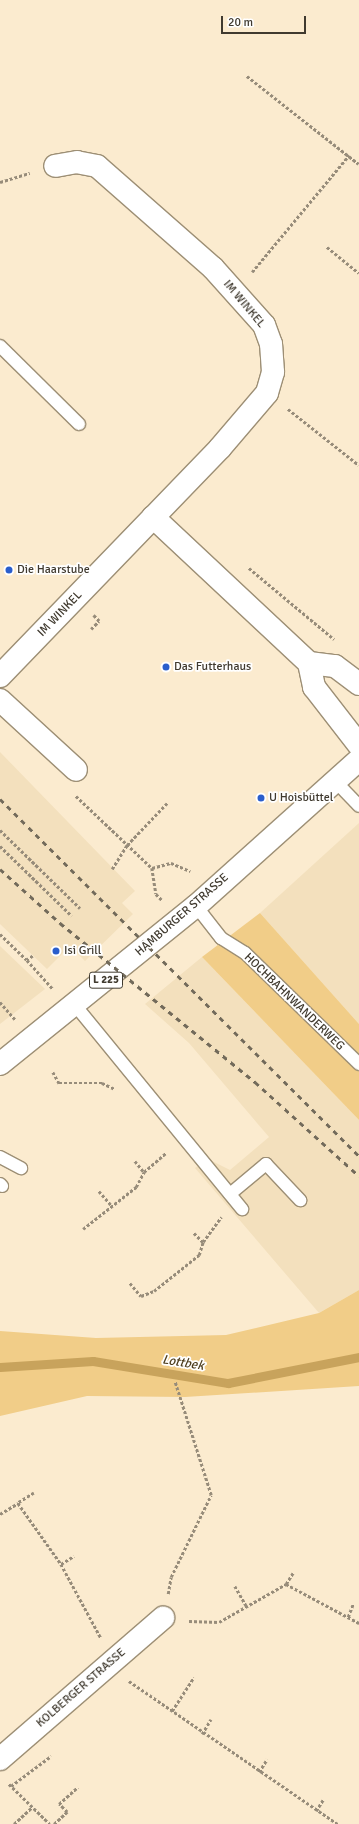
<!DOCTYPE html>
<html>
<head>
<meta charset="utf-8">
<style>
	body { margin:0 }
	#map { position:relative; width:359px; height:1824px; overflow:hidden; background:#fbebcf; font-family:Signika,sans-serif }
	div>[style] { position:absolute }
	.built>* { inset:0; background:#f3e0bd }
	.green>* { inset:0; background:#f1cd88 }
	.stream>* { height:9px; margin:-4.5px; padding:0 4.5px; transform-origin:4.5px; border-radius:4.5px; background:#c8a35c }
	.path>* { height:2.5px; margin-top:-1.25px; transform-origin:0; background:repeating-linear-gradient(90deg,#978c7a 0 3px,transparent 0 5px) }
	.roads { filter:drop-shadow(1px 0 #9d8f75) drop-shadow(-1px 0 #9d8f75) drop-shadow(0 1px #9d8f75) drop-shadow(0 -1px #9d8f75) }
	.service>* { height:12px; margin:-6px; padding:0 6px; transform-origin:6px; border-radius:6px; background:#fff }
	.minor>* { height:22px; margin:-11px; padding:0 11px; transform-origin:11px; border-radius:11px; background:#fff }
	.primary>* { height:22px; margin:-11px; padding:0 11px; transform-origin:11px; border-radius:11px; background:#fff }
	.rail>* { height:3px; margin-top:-1.5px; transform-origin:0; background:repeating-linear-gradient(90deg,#726a5a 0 5px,transparent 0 10px) }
	.dots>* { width:11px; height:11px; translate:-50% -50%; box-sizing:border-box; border:2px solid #fff; border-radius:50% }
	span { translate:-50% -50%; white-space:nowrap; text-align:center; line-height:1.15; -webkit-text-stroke:3.5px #fff; paint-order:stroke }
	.shield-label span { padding:1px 3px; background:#fff; border:1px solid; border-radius:3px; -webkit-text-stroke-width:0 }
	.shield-label { font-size:11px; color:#403a2f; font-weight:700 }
	.street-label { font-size:12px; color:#403a2f }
	.poi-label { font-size:12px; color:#403a2f }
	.left { translate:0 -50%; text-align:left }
	.water-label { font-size:13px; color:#4d3d1d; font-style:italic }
	.scale { position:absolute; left:221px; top:16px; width:85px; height:18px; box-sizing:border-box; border:2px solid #403a2f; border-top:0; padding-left:5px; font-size:12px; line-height:14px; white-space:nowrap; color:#403a2f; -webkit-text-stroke:3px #fff; paint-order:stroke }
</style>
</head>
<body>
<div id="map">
	<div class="built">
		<div style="clip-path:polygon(0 752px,135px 891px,122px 903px,133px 914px,85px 961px,70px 946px,47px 969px,0 924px)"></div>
		<div style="clip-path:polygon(359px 823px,359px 1024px,260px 913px)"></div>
		<div style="clip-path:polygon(0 946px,45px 989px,0 1024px)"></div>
		<div style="clip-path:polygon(202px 957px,359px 1120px,359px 1290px,319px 1313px,195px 1168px,208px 1159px,230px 1170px,269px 1137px,189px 1043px,145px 1004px)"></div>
	</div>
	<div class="green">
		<div style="clip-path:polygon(260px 913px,359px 1024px,359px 1120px,202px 957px)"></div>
		<div style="clip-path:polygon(359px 1290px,359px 1386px,185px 1397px,87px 1396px,0 1416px,0 1331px,96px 1338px,226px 1335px,319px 1313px)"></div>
	</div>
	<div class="stream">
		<div style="left:0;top:1367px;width:93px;rotate:-3.7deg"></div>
		<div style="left:93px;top:1361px;width:137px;rotate:9.3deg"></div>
		<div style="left:228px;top:1383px;width:134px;rotate:-11.2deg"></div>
	</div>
	<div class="path">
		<div style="left:247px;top:76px;width:142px;rotate:38.2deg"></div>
		<div style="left:0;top:182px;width:31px;rotate:-17deg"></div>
		<div style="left:327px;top:247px;width:41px;rotate:39.1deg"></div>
		<div style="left:252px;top:272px;width:152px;rotate:-50.3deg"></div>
		<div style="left:288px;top:409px;width:90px;rotate:38.3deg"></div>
		<div style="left:249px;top:568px;width:111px;rotate:39.9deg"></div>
		<div style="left:91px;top:629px;width:11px;rotate:-45deg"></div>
		<div style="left:99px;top:621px;width:8px;rotate:-135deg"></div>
		<div style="left:76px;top:796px;width:105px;rotate:43.5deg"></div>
		<div style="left:152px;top:868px;width:20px;rotate:-15deg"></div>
		<div style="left:171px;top:863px;width:21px;rotate:23deg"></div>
		<div style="left:0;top:830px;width:112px;rotate:44.3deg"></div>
		<div style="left:0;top:846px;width:100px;rotate:44.2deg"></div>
		<div style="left:152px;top:868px;width:26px;rotate:81deg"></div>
		<div style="left:156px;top:894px;width:8px;rotate:45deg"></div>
		<div style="left:112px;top:869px;width:28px;rotate:-58deg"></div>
		<div style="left:127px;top:845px;width:58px;rotate:-46.4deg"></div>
		<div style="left:0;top:934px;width:37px;rotate:44deg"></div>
		<div style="left:33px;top:956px;width:7px;rotate:146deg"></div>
		<div style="left:27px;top:960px;width:39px;rotate:48deg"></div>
		<div style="left:0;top:1002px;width:23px;rotate:49deg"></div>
		<div style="left:53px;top:1072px;width:13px;rotate:61deg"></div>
		<div style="left:59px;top:1083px;width:43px"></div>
		<div style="left:102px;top:1083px;width:14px;rotate:25deg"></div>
		<div style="left:135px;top:1161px;width:14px;rotate:51deg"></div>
		<div style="left:99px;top:1191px;width:20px;rotate:49deg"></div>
		<div style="left:83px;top:1229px;width:68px;rotate:-38.4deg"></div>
		<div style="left:136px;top:1187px;width:17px;rotate:-62deg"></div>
		<div style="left:144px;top:1172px;width:29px;rotate:-41deg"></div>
		<div style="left:194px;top:1233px;width:13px;rotate:45deg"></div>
		<div style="left:130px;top:1283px;width:17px;rotate:50deg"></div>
		<div style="left:141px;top:1296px;width:14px;rotate:-21deg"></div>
		<div style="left:154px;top:1291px;width:58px;rotate:-38.7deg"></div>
		<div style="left:199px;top:1255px;width:14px;rotate:-73deg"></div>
		<div style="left:203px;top:1242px;width:31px;rotate:-54deg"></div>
		<div style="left:34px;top:1493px;width:19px;rotate:148deg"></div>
		<div style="left:18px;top:1503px;width:75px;rotate:54.8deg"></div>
		<div style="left:61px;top:1564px;width:84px;rotate:61.6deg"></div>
		<div style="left:0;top:1514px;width:21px;rotate:-31deg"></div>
		<div style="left:61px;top:1564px;width:15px;rotate:-32deg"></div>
		<div style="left:286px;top:1584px;width:13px;rotate:-58deg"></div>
		<div style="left:235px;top:1586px;width:24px;rotate:60deg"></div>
		<div style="left:168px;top:1594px;width:17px;rotate:-80deg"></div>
		<div style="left:171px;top:1577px;width:91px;rotate:-64deg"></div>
		<div style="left:211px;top:1495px;width:119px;rotate:-107.7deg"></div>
		<div style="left:348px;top:1617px;width:14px;rotate:-69deg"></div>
		<div style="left:189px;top:1621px;width:30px;rotate:2deg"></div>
		<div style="left:219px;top:1622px;width:77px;rotate:-29.6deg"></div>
		<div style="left:286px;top:1584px;width:83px;rotate:28.1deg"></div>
		<div style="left:129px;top:1681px;width:253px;rotate:34.4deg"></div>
		<div style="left:172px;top:1711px;width:40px;rotate:-57.1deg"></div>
		<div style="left:202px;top:1734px;width:17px;rotate:-59deg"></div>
		<div style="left:259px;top:1772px;width:15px;rotate:-58deg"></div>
		<div style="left:9px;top:1784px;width:57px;rotate:44.3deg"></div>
		<div style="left:11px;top:1786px;width:50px;rotate:-36.9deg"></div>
		<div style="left:316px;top:1811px;width:13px;rotate:-58deg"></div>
		<div style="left:14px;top:1824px;width:25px;rotate:-43deg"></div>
		<div style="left:54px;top:1824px;width:18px;rotate:-43deg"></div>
		<div style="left:67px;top:1812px;width:11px;rotate:-135deg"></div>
		<div style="left:59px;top:1804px;width:25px;rotate:-42deg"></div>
	</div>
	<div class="roads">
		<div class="service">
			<div style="left:0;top:346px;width:111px;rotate:44.6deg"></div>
			<div style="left:336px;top:782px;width:33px;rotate:46deg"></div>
			<div style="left:196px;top:906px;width:41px;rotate:52deg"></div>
			<div style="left:221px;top:938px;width:28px;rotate:32deg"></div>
			<div style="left:245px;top:953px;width:159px;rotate:44.2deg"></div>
			<div style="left:75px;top:1005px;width:264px;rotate:50.7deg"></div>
			<div style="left:0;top:1157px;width:24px;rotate:28deg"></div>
			<div style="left:0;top:1184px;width:3px;rotate:45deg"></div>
			<div style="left:230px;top:1194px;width:47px;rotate:-39.8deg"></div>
			<div style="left:266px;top:1164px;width:50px;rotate:46.6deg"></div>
		</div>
		<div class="minor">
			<div style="left:153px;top:517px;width:214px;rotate:43.1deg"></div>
			<div style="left:309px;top:663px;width:26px;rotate:7deg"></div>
			<div style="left:335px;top:666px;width:30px;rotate:37deg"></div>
			<div style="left:309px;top:663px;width:25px;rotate:78deg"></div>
			<div style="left:314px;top:687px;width:73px;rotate:52.2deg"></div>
			<div style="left:0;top:676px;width:317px;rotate:-46deg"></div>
			<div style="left:220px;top:448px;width:72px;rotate:-49.5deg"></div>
			<div style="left:267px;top:393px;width:22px;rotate:-74deg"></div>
			<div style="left:273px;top:372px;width:28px;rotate:-94deg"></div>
			<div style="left:271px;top:344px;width:20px;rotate:-110deg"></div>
			<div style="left:264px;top:325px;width:76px;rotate:-131.8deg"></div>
			<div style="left:213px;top:268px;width:154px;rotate:-138.7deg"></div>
			<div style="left:97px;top:166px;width:20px;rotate:-169deg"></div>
			<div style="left:77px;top:162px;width:22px;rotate:170deg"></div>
			<div style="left:0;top:700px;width:103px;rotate:42.6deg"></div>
			<div style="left:0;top:1759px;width:216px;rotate:-40.9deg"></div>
		</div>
		<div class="primary">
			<div style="left:0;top:1064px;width:252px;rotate:-38.9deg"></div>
			<div style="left:196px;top:906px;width:219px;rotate:-41.9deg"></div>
		</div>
	</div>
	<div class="rail">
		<div style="left:0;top:799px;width:506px;rotate:44.84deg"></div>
		<div style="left:0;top:869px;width:81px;rotate:42deg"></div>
		<div style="left:60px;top:923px;width:252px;rotate:39.2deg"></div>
		<div style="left:255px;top:1082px;width:140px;rotate:42.1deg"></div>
	</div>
	<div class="dots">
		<div style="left:9px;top:570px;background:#2a5ecc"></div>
		<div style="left:166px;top:667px;background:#2a5ecc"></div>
		<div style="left:261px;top:798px;background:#2a5ecc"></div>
		<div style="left:56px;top:951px;background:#2a5ecc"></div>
	</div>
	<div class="shield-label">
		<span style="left:106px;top:980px">L 225</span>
	</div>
	<div class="street-label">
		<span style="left:244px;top:304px;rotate:50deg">IM WINKEL</span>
		<span style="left:60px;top:614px;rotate:-46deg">IM WINKEL</span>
		<span style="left:182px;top:915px;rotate:-41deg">HAMBURGER STRASSE</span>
		<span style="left:294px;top:1002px;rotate:44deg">HOCHBAHNWANDERWEG</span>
		<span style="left:81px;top:1688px;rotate:-41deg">KOLBERGER STRASSE</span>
	</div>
	<div class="poi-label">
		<span class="left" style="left:17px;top:570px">Die Haarstube</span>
		<span class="left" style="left:174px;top:667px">Das Futterhaus</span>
		<span class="left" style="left:269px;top:798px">U Hoisbüttel</span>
		<span class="left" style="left:64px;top:951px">Isi Grill</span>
	</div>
	<div class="water-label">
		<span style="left:183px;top:1363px;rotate:9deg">Lottbek</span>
	</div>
	<div class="scale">20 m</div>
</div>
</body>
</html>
